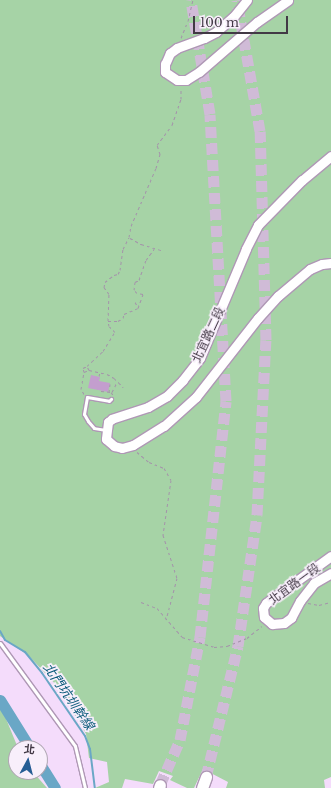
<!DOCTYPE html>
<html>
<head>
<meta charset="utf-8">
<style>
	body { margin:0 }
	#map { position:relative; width:331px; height:788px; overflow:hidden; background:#f4dcfb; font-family:"Libre Baskerville","Noto Sans TC",serif }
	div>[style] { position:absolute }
	.green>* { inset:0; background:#a6d3a6 }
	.stream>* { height:2px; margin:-1px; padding:0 1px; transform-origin:1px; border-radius:1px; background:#6aa7c6 }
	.river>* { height:11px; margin:-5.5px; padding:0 5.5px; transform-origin:5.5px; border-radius:5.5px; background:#6aa7c6 }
	.building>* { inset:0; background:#c39ece }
	.highway-tunnel>* { height:11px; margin-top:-5.5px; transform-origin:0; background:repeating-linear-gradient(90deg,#d0bbd7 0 11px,transparent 0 16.5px) }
	.path>* { height:1px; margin-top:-0.5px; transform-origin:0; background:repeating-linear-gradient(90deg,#a493aa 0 3px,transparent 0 6px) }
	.roads { filter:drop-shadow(1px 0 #af98b5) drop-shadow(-1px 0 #af98b5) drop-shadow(0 1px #af98b5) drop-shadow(0 -1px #af98b5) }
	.lane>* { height:3px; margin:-1.5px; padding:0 1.5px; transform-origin:1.5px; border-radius:1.5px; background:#fff }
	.primary>* { height:9px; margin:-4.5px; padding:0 4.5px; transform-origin:4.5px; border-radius:4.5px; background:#fff }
	.highway>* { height:11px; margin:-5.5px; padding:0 5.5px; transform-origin:5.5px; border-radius:5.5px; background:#fff }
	span { translate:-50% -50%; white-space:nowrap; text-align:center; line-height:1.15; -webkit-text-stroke:3.5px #f8effb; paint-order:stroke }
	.street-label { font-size:12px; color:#423945 }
	.water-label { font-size:13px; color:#0b5b7a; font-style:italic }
	.north { position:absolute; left:8px; top:740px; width:40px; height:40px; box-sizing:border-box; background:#f8effb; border:1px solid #afa6b2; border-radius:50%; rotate:7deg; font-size:11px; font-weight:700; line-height:16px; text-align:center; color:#423945 }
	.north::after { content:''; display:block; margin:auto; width:14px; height:18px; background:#265d95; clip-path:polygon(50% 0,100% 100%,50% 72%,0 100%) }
	.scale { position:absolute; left:193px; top:16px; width:95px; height:18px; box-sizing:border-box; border:2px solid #423945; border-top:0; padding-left:5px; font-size:12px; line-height:14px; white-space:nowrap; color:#423945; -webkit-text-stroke:3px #f8effb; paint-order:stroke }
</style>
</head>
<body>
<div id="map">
	<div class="green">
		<div style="clip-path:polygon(0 0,331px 0,331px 777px,324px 780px,325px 788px,226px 788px,228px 782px,203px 769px,194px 788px,187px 788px,170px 780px,173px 776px,159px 771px,153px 784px,125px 779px,122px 788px,95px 788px,109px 782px,107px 762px,89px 758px,86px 734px,59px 688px,29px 656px,0 636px)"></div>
		<div style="clip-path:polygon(0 704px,18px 748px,16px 748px,16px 772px,33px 772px,47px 788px,0 788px)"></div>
	</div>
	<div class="stream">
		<div style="left:0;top:631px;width:10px;rotate:61deg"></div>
		<div style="left:5px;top:640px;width:23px;rotate:31deg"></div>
		<div style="left:25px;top:652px;width:27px;rotate:51deg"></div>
		<div style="left:42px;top:673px;width:76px;rotate:55.7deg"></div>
		<div style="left:85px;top:736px;width:14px;rotate:69deg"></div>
		<div style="left:90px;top:749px;width:39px;rotate:83deg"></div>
	</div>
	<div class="river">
		<div style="left:0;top:700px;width:57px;rotate:58deg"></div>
		<div style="left:40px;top:764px;width:28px;rotate:58deg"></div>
	</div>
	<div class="building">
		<div style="clip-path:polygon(91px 375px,100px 377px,99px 381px,110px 383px,108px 392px,88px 388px)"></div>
	</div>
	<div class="highway-tunnel">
		<div style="left:206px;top:777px;width:135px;rotate:-76.3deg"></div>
		<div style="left:238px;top:646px;width:132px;rotate:-81.7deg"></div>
		<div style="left:257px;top:515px;width:175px;rotate:-87.1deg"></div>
		<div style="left:266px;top:340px;width:209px;rotate:-91.6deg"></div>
		<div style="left:260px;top:131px;width:133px;rotate:-100deg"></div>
		<div style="left:160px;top:785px;width:49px;rotate:-66deg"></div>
		<div style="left:180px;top:740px;width:105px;rotate:-79deg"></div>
		<div style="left:200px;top:637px;width:237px;rotate:-83.7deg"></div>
		<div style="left:226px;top:401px;width:287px;rotate:-93.2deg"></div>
		<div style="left:210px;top:114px;width:116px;rotate:-99.5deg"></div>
	</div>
	<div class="path">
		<div style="left:181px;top:38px;width:18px;rotate:-68deg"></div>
		<div style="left:188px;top:21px;width:22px;rotate:-77deg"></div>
		<div style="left:130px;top:238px;width:13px;rotate:29deg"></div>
		<div style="left:141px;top:244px;width:21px;rotate:17deg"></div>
		<div style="left:135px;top:302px;width:6px;rotate:59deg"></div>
		<div style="left:108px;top:321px;width:10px"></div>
		<div style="left:118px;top:321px;width:6px;rotate:-31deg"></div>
		<div style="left:123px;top:318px;width:4px;rotate:-76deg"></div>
		<div style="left:124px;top:314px;width:15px;rotate:-23deg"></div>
		<div style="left:138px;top:308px;width:15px;rotate:-70deg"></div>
		<div style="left:143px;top:294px;width:6px;rotate:-171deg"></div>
		<div style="left:137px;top:293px;width:4px;rotate:-135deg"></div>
		<div style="left:134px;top:290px;width:8px;rotate:-83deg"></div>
		<div style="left:135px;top:282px;width:4px;rotate:-27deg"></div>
		<div style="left:139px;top:280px;width:21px;rotate:-71deg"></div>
		<div style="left:146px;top:260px;width:14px;rotate:-54deg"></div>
		<div style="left:89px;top:370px;width:18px;rotate:13deg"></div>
		<div style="left:107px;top:374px;width:8px;rotate:30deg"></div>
		<div style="left:114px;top:378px;width:13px;rotate:45deg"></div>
		<div style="left:84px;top:372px;width:4px;rotate:-104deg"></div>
		<div style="left:83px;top:368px;width:4px;rotate:-27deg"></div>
		<div style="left:99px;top:376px;width:4px;rotate:-76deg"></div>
		<div style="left:101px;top:391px;width:10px;rotate:6deg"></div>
		<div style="left:111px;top:392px;width:4px;rotate:56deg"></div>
		<div style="left:109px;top:392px;width:8px;rotate:-83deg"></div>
		<div style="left:112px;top:392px;width:11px;rotate:-63deg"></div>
		<div style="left:84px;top:394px;width:6px;rotate:-121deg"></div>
		<div style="left:81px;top:389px;width:17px;rotate:-80deg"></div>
		<div style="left:84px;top:372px;width:5px;rotate:-22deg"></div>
		<div style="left:89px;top:370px;width:4px;rotate:-117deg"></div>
		<div style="left:87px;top:366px;width:22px;rotate:-43deg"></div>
		<div style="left:103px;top:351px;width:22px;rotate:-58deg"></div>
		<div style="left:115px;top:332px;width:8px;rotate:-135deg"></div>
		<div style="left:109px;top:326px;width:5px;rotate:-101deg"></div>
		<div style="left:108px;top:321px;width:27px;rotate:-88deg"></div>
		<div style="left:109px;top:294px;width:9px;rotate:-126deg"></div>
		<div style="left:104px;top:287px;width:5px;rotate:-79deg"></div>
		<div style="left:105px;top:282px;width:11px;rotate:-38deg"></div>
		<div style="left:114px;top:275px;width:4px;rotate:-14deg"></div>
		<div style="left:118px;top:274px;width:4px;rotate:-63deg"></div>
		<div style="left:120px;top:270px;width:21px;rotate:-82deg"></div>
		<div style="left:123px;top:249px;width:13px;rotate:-63deg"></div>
		<div style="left:129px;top:237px;width:11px;rotate:-80deg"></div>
		<div style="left:131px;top:226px;width:63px;rotate:-66.7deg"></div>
		<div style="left:156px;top:168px;width:15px;rotate:-74deg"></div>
		<div style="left:160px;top:154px;width:9px;rotate:-108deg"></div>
		<div style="left:157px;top:145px;width:25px;rotate:-53deg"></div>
		<div style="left:172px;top:125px;width:28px;rotate:-71deg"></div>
		<div style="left:181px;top:99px;width:11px;rotate:-90deg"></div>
		<div style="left:137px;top:452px;width:16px;rotate:40deg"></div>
		<div style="left:149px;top:462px;width:16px;rotate:22deg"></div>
		<div style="left:164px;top:468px;width:14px;rotate:60deg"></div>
		<div style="left:171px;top:480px;width:56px;rotate:98.3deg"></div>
		<div style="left:163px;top:535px;width:45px;rotate:72deg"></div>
		<div style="left:177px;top:578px;width:43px;rotate:104.7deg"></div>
		<div style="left:141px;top:602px;width:17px;rotate:21deg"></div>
		<div style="left:157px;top:608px;width:38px;rotate:49deg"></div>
		<div style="left:182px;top:637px;width:34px;rotate:17deg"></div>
		<div style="left:214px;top:647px;width:13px;rotate:-4deg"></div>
		<div style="left:227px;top:646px;width:22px;rotate:-22deg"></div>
		<div style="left:247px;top:638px;width:19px;rotate:-39deg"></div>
		<div style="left:308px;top:603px;width:11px;rotate:10deg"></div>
		<div style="left:319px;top:605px;width:12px;rotate:-14deg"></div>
	</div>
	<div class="roads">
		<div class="lane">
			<div style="left:106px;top:430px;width:12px;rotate:-171deg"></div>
			<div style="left:94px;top:428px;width:9px;rotate:-131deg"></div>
			<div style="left:88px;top:421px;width:8px;rotate:-120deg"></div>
			<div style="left:84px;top:414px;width:17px;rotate:-80deg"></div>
			<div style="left:87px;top:397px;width:22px;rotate:10deg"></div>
			<div style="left:109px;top:401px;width:3px;rotate:-45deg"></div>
			<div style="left:0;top:643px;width:127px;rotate:53.9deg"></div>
			<div style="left:75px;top:746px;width:43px;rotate:76.6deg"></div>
		</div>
		<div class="primary">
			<div style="left:247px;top:0;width:22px;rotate:129deg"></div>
			<div style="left:233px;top:17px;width:23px;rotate:139deg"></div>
			<div style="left:216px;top:32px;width:13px;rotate:153deg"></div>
			<div style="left:204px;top:38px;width:29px;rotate:160deg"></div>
			<div style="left:177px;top:48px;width:9px;rotate:144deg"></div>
			<div style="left:170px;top:53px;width:12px;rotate:114deg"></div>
			<div style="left:165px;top:64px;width:8px;rotate:90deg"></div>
			<div style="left:165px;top:72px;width:14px;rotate:34deg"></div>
			<div style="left:177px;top:80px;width:9px"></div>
			<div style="left:186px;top:80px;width:15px;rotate:-32deg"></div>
			<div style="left:199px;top:72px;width:77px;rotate:-40.8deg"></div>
			<div style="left:257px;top:22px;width:38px;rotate:-35deg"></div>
			<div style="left:331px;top:156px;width:38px;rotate:140deg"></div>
			<div style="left:302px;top:180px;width:63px;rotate:134.4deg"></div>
			<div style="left:258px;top:225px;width:27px;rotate:117deg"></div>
			<div style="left:246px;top:249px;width:118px;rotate:112.9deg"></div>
			<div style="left:200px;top:358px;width:28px;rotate:128deg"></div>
			<div style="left:183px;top:380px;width:23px;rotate:135deg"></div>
			<div style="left:167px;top:396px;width:22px;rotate:150deg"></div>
			<div style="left:148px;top:407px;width:38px;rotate:162deg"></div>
			<div style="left:112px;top:419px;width:5px;rotate:143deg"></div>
			<div style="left:108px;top:422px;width:17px;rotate:97deg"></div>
			<div style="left:106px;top:439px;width:11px;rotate:41deg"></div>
			<div style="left:114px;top:446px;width:8px;rotate:14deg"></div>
			<div style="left:122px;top:448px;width:11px;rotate:-15deg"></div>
			<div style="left:133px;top:445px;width:36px;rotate:-32deg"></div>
			<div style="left:164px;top:426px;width:43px;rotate:-42.2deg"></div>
			<div style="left:196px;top:397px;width:100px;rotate:-51.9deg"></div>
			<div style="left:258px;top:318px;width:30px;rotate:-48deg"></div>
			<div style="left:278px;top:296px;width:42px;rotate:-40.2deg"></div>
			<div style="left:310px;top:269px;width:13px;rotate:-23deg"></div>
			<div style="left:322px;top:264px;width:9px;rotate:-6deg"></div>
			<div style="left:331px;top:556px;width:80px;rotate:144.1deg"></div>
			<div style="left:266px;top:603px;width:6px;rotate:121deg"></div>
			<div style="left:263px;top:608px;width:9px;rotate:84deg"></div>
			<div style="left:264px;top:617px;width:11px;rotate:41deg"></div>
			<div style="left:272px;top:624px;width:12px;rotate:-5deg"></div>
			<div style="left:284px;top:623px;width:9px;rotate:-36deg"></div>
			<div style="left:291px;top:618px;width:19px;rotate:-62deg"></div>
			<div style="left:300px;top:601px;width:23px;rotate:-52deg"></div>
			<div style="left:314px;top:583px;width:20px;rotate:-30deg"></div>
		</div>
		<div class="highway">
			<div style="left:159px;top:788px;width:3px;rotate:-72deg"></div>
			<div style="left:202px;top:788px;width:12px;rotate:-70deg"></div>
		</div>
	</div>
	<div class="street-label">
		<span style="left:208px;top:335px;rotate:-65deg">北宜路二段</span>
		<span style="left:294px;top:584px;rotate:-36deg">北宜路一段</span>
	</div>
	<div class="water-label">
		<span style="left:68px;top:697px;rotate:55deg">北門坑圳幹線</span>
	</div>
	<div class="north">北</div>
	<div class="scale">100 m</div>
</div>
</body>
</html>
